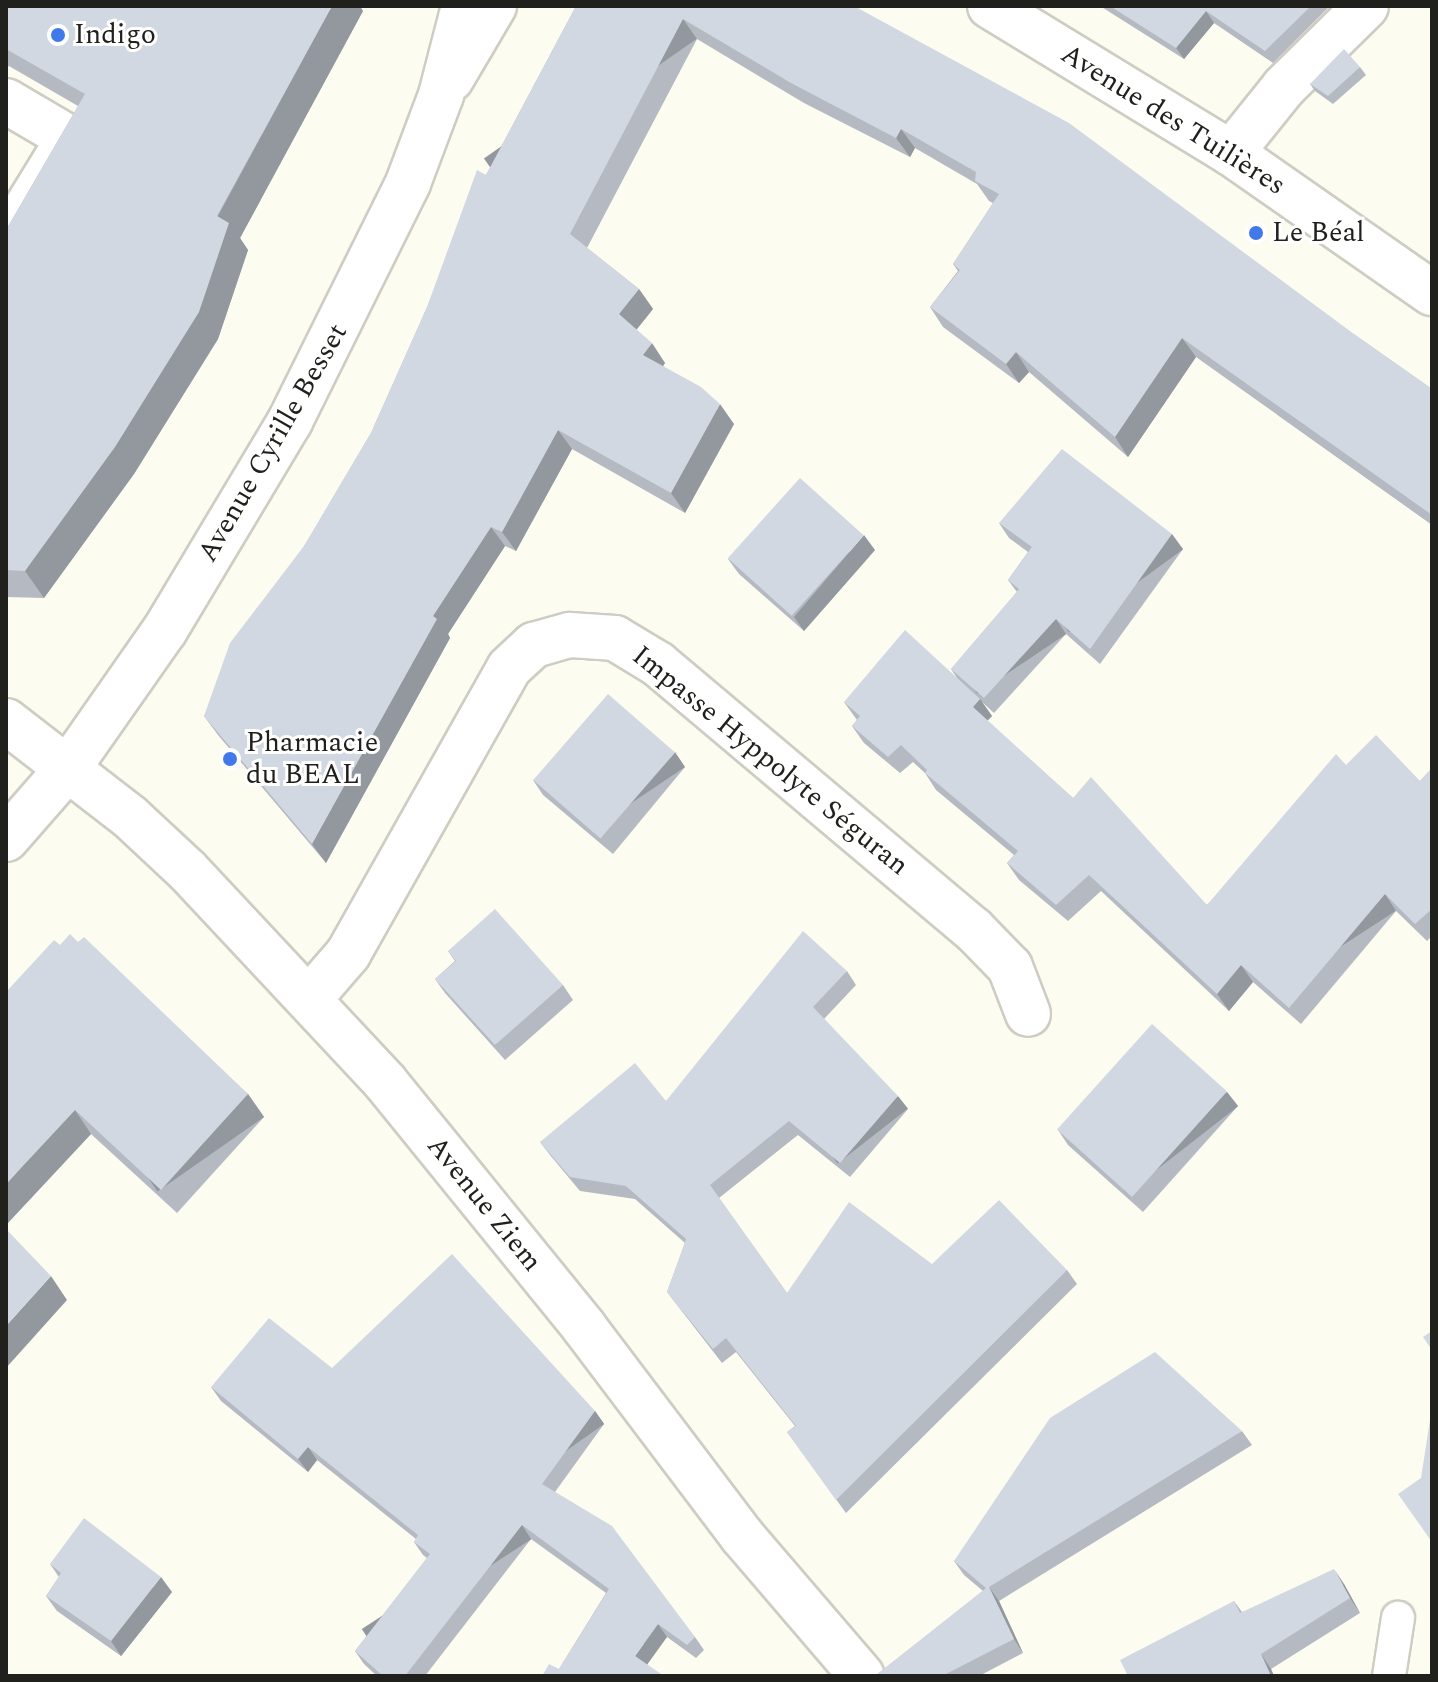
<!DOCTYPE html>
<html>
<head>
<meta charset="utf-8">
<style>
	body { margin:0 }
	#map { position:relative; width:1438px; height:1682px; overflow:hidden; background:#fdfcf0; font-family:Spectral,serif }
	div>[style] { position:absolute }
	.roads { filter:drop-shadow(2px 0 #cecdc3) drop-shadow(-2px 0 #cecdc3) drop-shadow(0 2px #cecdc3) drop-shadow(0 -2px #cecdc3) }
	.service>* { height:32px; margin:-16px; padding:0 16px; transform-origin:16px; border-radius:16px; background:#fff }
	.minor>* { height:44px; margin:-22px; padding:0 22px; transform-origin:22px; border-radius:22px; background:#fff }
	.tertiary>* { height:44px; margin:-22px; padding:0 22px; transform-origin:22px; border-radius:22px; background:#fff }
	.secondary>* { height:44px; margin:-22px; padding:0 22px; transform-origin:22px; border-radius:22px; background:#fff }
	.wall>* { inset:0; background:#b5bac2 }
	.shaded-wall>* { inset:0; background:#93979e; transform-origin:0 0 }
	.building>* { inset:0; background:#d2d8e2; transform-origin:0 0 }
	.dots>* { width:22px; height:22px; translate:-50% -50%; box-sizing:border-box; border:4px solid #fff; border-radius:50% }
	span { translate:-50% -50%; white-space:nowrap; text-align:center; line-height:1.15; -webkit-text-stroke:6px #fff; paint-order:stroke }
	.poi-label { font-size:28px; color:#20201c }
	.left { translate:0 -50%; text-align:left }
	.street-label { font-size:28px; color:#20201c }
	.frame { position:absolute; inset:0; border:8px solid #20201c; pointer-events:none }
</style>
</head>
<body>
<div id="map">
	<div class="roads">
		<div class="service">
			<div style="left:1389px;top:1676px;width:59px;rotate:-81.2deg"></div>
		</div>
		<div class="minor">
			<div style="left:6px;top:101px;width:73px;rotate:30.4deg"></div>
			<div style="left:69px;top:138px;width:121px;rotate:121.5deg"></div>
			<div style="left:1231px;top:153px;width:85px;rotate:-51.2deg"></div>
			<div style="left:1284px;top:87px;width:115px;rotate:-44.6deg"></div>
			<div style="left:6px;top:721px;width:155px;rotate:37.7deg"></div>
			<div style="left:129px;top:816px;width:79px;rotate:43deg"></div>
			<div style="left:187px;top:870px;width:291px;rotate:46.9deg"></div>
			<div style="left:386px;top:1083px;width:314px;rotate:50.9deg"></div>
			<div style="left:584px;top:1327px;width:262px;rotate:52.9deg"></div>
			<div style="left:742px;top:1536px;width:184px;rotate:49.4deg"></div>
			<div style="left:309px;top:999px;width:60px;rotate:-49.1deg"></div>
			<div style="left:348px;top:954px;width:328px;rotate:-60.6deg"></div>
			<div style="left:509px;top:668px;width:34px;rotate:-43deg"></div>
			<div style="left:534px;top:645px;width:37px;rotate:-16deg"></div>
			<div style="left:570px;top:635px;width:45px;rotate:3.8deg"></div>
			<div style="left:615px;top:638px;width:50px;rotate:31.2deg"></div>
			<div style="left:658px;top:664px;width:412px;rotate:40.1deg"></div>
			<div style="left:973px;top:929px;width:53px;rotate:45.8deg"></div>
			<div style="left:1010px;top:967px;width:50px;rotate:69deg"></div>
		</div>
		<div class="tertiary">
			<div style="left:990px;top:6px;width:282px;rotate:31.4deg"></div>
			<div style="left:1231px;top:153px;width:245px;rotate:34.9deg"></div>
			<div style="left:451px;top:79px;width:85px;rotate:-59.5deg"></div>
		</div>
		<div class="secondary">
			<div style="left:6px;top:839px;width:96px;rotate:-48.8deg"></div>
			<div style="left:69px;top:767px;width:167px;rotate:-55deg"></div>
			<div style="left:165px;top:630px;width:244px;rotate:-59.1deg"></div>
			<div style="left:290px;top:421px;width:266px;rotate:-63.6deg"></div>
			<div style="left:408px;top:183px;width:94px;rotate:-69.4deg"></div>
			<div style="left:441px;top:95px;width:92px;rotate:-75.5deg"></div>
		</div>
	</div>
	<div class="wall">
		<div style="clip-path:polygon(6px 6px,363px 11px,240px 238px,248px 250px,218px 339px,134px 474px,44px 598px,6px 597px,6px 230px,78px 106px,9px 66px,6px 69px)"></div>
		<div style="clip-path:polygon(576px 6px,854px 6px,1358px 337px,1432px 389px,1432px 525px,1196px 357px,1128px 457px,1029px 372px,1019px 383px,943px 327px,930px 307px,958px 271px,953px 264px,993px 203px,989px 201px,977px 184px,915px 148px,910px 157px,804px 103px,697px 39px,587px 248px,639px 289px,653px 309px,636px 330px,665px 363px,663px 366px,734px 424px,685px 513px,572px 449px,516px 551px,505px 546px,448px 634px,450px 638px,326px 863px,218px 735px,204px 716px,371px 433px,486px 175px)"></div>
		<div style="clip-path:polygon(1100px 6px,1330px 6px,1273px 63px,1214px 23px,1184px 59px)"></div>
		<div style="clip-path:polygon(1360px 67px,1366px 75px,1333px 104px,1315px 91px,1310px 84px)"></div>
		<div style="clip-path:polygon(999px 523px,1183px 549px,1100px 664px,1066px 634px,994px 713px,982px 702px,992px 716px,987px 721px,1073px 798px,1207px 905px,1346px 765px,1420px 781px,1432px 768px,1432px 936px,1427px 941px,1396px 911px,1301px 1024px,1253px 982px,1229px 1011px,1101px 891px,1068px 921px,1019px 880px,1007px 863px,1014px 855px,936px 790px,925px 773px,913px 762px,900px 773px,864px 743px,852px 726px,857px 720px,844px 702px,957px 678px,951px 669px,1017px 592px,1008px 580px,1028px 552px,1009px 538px)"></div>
		<div style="clip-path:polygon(875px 550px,804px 631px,739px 574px,728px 559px)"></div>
		<div style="clip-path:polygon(685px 767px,613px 854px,543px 795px,533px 780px)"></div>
		<div style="clip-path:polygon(78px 942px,248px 1094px,264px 1117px,177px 1213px,91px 1134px,6px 1225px,60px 945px)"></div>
		<div style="clip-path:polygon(448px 951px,563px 985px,573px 1000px,505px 1060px,445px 993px,435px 979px,455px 961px)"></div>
		<div style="clip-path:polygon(847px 971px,856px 985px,824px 1019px,908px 1109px,850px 1177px,798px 1135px,719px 1198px,787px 1293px,932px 1264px,1067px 1270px,1077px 1284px,846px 1513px,787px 1432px,795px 1426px,736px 1352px,722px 1363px,667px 1292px,685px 1243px,635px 1199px,580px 1191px,550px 1155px,540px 1142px,666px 1101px)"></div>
		<div style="clip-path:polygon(1227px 1092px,1238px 1106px,1143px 1212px,1068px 1145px,1058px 1130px)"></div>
		<div style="clip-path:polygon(332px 1368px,595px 1411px,604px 1424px,555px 1492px,695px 1637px,704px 1650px,696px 1658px,667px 1637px,559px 1669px,606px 1593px,531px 1539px,425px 1676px,377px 1676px,364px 1664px,355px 1651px,427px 1558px,423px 1555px,414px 1542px,416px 1539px,317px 1460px,308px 1472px,221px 1401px,211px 1387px)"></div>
		<div style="clip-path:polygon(1242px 1431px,1252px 1445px,999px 1601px,1023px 1653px,979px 1676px,875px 1676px,983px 1591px,964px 1575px,954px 1561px)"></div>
		<div style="clip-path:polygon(50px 1564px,172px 1592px,121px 1656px,57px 1611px,46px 1596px,59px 1577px)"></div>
		<div style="clip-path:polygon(1344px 1584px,1360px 1613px,1271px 1669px,1274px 1676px,1128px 1676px,1234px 1601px,1242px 1612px)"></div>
	</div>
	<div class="shaded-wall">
		<div style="clip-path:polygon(332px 6px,360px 6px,363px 11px,240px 238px,248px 250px,218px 339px,134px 474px,44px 598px,25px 571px)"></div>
		<div style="clip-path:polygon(1206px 11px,1214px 23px,1184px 59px,1176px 48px)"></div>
		<div style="left:683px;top:19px;width:24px;height:243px;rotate:55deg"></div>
		<div style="clip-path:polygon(901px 129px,915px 148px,910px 157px,896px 138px)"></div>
		<div style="clip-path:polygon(639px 289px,653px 309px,633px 334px,619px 314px)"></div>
		<div style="clip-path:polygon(1182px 338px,1196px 357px,1128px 457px,1115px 437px)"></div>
		<div style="clip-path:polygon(652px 343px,665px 363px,657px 375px,643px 355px)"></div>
		<div style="clip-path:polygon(1016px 352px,1029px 372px,1019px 383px,1006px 364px)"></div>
		<div style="clip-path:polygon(720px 404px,734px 424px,685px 513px,671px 493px)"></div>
		<div style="clip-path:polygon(558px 430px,572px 449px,516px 551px,502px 532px)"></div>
		<div style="clip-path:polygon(491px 527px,505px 546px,448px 634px,450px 638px,326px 863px,312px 844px,433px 616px)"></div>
		<div style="left:1172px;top:534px;width:19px;height:141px;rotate:54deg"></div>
		<div style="clip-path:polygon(864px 535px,875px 550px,804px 631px,794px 617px)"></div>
		<div style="left:1056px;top:619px;width:18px;height:107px;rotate:56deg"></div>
		<div style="clip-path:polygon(980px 699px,992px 716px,984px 724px,973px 707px)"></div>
		<div style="left:675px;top:752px;width:18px;height:113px;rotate:56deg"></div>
		<div style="left:1385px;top:894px;width:20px;height:149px;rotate:57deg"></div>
		<div style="clip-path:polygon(1241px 965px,1253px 982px,1229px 1011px,1217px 994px)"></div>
		<div style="left:1227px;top:1092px;width:18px;height:141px;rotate:52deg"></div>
		<div style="left:248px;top:1094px;width:28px;height:130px;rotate:55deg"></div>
		<div style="left:898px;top:1096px;width:16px;height:89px;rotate:52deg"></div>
		<div style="clip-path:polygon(75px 1110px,91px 1134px,6px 1225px,6px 1184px)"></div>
		<div style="clip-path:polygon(51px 1276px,67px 1300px,6px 1368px,6px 1326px)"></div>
		<div style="left:595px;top:1411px;width:16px;height:90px;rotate:55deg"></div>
		<div style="clip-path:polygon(308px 1447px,317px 1460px,308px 1472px,298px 1459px)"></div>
		<div style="left:522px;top:1525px;width:17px;height:191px;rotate:57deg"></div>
		<div style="clip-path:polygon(1334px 1569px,1344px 1584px,1360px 1613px,1350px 1598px)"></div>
		<div style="clip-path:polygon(161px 1577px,172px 1592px,121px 1656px,111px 1641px)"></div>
		<div style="clip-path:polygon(989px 1587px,999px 1601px,1023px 1653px,1014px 1639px)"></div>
		<div style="clip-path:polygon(658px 1624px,667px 1637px,644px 1669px,635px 1656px)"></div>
		<div style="clip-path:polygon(1261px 1654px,1271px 1669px,1274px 1676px,1271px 1676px)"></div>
	</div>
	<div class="building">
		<div style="clip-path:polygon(6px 6px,332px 6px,217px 216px,229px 223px,199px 312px,115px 447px,25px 571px,6px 570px,6px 230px,85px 94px,6px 49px)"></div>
		<div style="clip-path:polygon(576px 6px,854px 6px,1069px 123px,1358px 337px,1432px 389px,1432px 515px,1182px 338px,1115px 437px,1016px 352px,1006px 364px,930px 307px,960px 270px,953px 264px,999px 194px,975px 181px,976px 172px,901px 129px,896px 138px,791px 83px,683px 19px,570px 234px,639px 289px,619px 314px,652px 343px,643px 355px,701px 387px,720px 404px,671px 493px,558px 430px,502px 532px,491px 527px,433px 616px,437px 619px,312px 844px,204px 716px,230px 643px,304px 546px,371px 433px,427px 307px,477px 170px,486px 175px)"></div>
		<div style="clip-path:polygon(1110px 6px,1311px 6px,1265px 51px,1206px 11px,1176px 48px)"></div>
		<div style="clip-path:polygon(1344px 49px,1360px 67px,1328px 96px,1310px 84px)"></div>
		<div style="clip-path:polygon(1062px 449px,1172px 534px,1090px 649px,1056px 619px,984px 698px,951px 669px,1019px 589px,1008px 580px,1032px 547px,999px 523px)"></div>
		<div style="left:800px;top:478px;width:86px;height:108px;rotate:42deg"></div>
		<div style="clip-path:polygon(905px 630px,980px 699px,973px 707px,1073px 798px,1091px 777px,1207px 905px,1336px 754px,1346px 765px,1376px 735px,1420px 781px,1432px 768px,1432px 909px,1415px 924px,1385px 894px,1289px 1008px,1241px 965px,1217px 994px,1089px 875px,1056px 905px,1007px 863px,1018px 851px,925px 773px,927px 770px,901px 745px,888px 757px,852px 726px,860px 716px,844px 702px)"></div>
		<div style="left:608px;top:694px;width:89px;height:114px;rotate:41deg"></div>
		<div style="clip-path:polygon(495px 909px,563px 985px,495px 1045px,435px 979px,456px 961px,448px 951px)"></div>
		<div style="clip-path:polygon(803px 931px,847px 971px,813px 1007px,898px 1096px,840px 1163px,789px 1121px,710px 1185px,787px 1293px,849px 1202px,932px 1264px,999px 1200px,1067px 1270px,836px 1500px,787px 1432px,796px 1426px,726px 1338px,713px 1349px,667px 1292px,686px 1239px,626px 1186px,570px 1177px,540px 1142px,635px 1063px,666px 1101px)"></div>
		<div style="clip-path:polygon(70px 934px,78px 942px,84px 937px,248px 1094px,161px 1190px,75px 1110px,6px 1184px,6px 992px,54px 940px,60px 945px)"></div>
		<div style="left:1152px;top:1024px;width:101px;height:142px;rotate:42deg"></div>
		<div style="clip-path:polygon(6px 1229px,51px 1276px,6px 1326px)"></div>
		<div style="clip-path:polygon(452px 1254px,595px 1411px,542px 1484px,612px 1526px,695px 1637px,687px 1645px,658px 1624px,635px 1656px,664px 1676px,542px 1676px,549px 1664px,559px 1669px,609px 1589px,522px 1525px,405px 1676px,383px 1676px,355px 1651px,430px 1554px,414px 1542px,418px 1535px,308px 1447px,298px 1459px,211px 1387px,269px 1318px,332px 1368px)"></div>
		<div style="clip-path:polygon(1432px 1331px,1432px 1350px,1423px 1337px)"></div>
		<div style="clip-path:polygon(1155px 1352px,1242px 1431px,989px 1587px,1014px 1639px,942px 1676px,875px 1676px,986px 1588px,954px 1561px,1050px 1418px)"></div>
		<div style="clip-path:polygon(1432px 1407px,1432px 1542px,1398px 1494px,1421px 1478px)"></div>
		<div style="clip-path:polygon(84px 1518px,161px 1577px,111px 1641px,46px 1596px,61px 1573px,50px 1564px)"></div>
		<div style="clip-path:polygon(1334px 1569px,1350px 1598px,1261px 1654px,1271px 1676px,1128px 1676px,1120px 1660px,1234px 1601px,1240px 1613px)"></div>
	</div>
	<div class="dots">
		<div style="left:58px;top:35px;background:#4279ea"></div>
		<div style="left:1256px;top:233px;background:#4279ea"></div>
		<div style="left:230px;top:759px;background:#4279ea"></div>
	</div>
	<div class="poi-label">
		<span class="left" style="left:74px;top:35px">Indigo</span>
		<span class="left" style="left:1272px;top:233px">Le Béal</span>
		<span class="left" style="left:246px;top:759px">Pharmacie<br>du BEAL</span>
	</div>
	<div class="street-label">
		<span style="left:1173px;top:120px;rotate:32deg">Avenue des Tuilières</span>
		<span style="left:273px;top:443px;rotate:-60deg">Avenue Cyrille Besset</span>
		<span style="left:770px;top:761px;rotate:39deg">Impasse Hyppolyte Séguran</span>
		<span style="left:484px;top:1204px;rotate:51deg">Avenue Ziem</span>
	</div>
	<div class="frame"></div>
</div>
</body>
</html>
